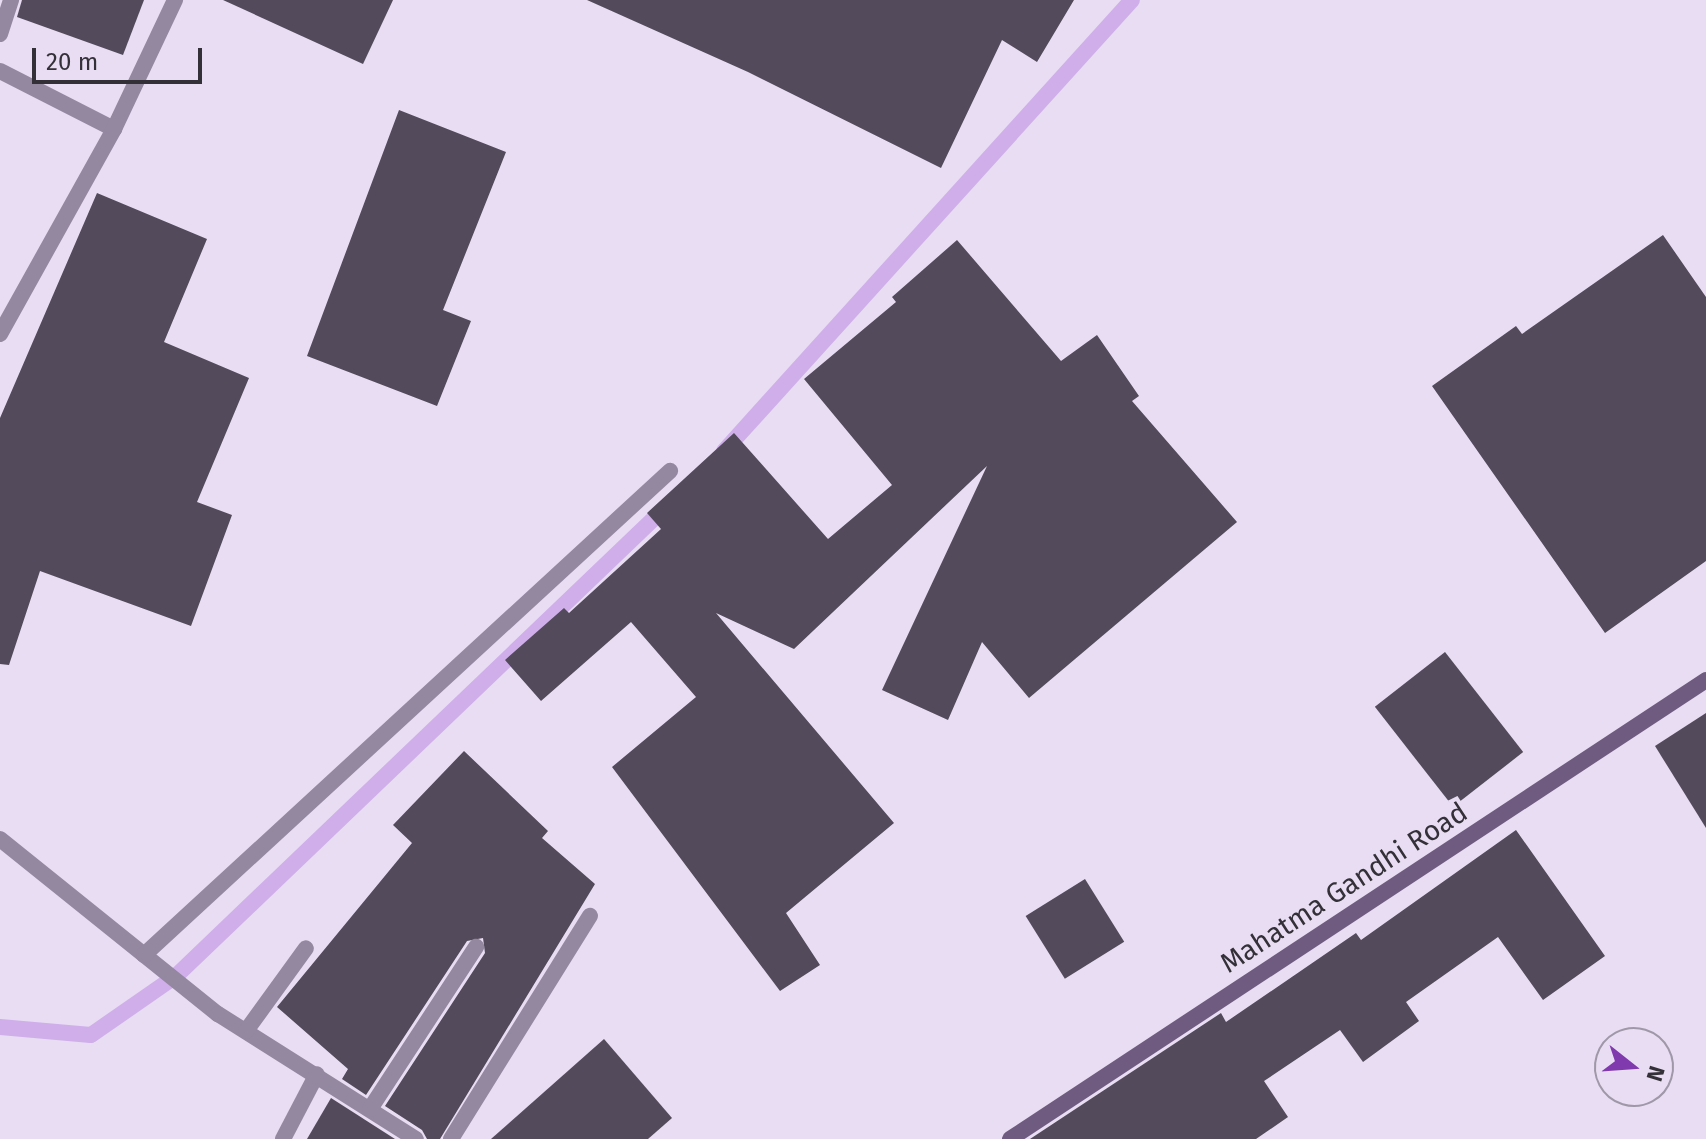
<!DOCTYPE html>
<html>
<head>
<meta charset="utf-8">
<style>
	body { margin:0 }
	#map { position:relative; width:1706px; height:1139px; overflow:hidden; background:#e8ddf2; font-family:"Fira Sans",sans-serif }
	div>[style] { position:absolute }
	.stream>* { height:16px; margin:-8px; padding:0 8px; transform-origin:8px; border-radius:8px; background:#cfaeea }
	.building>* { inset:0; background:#534a5b; transform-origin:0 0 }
	.minor>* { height:16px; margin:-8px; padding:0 8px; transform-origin:8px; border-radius:8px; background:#9487a0 }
	.secondary>* { height:16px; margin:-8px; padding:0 8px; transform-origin:8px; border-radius:8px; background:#6f5b7f }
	span { translate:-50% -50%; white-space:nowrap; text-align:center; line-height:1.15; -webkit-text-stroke:8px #e8ddf2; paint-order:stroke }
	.street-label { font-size:28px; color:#343038 }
	.north { position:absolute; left:1594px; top:1027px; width:80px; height:80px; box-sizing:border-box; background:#e8ddf2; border:2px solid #a098a8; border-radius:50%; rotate:107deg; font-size:22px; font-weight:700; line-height:32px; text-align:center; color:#343038 }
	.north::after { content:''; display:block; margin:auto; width:28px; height:36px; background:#813aae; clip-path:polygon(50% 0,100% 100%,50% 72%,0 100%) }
	.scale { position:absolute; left:32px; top:48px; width:170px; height:36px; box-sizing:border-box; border:4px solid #343038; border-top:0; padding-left:10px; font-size:24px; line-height:28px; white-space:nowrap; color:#343038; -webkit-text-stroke:6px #e8ddf2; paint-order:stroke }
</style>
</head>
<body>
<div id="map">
	<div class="stream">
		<div style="left:724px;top:451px;width:608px;rotate:-47.87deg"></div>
		<div style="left:0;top:1027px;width:91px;rotate:5deg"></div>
		<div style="left:91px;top:1035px;width:103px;rotate:-34.8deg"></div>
		<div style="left:176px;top:976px;width:680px;rotate:-43.75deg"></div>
	</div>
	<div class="building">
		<div style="clip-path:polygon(22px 0,144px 0,123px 55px,17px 17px)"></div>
		<div style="clip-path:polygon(223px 0,393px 0,363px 64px)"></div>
		<div style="clip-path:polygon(587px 0,1074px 0,1037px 62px,1002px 40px,941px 168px,748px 72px)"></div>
		<div style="clip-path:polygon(399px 110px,506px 152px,443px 310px,471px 321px,437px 406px,307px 356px)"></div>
		<div style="clip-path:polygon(97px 193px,207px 239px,164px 342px,249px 378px,197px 502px,232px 515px,191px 626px,40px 571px,9px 665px,0 664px,0 418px)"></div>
		<div style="clip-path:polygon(1663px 235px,1706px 297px,1706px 561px,1605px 633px,1432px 386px,1516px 326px,1522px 334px)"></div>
		<div style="clip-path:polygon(957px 240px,1061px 361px,1097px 335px,1139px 396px,1132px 401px,1237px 522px,1029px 698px,982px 642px,948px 720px,882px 690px,987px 466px,794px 649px,716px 613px,894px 823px,786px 913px,820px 965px,780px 991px,612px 767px,696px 697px,631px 622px,541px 701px,505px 660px,564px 608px,569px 613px,661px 529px,647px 513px,734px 433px,828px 539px,892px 485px,804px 379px,896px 302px,892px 297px)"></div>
		<div style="left:1445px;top:652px;width:127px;height:89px;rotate:52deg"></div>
		<div style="clip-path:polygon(1706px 713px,1706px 828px,1655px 746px)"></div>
		<div style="clip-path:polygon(464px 751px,548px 831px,542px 838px,595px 884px,440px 1139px,427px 1139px,422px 1130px,385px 1106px,485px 953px,483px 938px,467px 941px,366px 1095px,342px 1079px,348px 1069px,277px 1007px,412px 843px,393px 825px)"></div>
		<div style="clip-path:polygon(1516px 830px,1605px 956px,1543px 1000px,1498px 937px,1406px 1002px,1419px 1021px,1363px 1062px,1340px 1030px,1264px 1081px,1288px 1117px,1256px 1139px,1030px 1139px,1221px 1013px,1226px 1022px,1356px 933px,1361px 940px)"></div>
		<div style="left:1085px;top:879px;width:74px;height:70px;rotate:58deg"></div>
		<div style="clip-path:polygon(604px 1039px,672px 1118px,648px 1139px,491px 1139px)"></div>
		<div style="clip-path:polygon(331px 1098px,395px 1139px,307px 1139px)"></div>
	</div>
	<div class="minor">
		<div style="left:0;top:34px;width:36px;rotate:-72deg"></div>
		<div style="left:0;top:71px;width:128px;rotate:27deg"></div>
		<div style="left:0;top:334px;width:235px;rotate:-60.9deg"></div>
		<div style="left:114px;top:129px;width:143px;rotate:-64.7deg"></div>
		<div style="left:0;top:839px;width:280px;rotate:38.8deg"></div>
		<div style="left:218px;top:1014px;width:234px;rotate:32.3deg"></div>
		<div style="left:144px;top:955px;width:715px;rotate:-42.62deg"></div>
		<div style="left:246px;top:1031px;width:102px;rotate:-54.1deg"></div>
		<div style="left:370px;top:1109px;width:194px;rotate:-56.8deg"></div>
		<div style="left:283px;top:1139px;width:73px;rotate:-62.4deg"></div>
		<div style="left:451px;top:1139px;width:263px;rotate:-58.1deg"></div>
	</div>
	<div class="secondary">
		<div style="left:1010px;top:1139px;width:834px;rotate:-33.4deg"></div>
	</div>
	<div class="street-label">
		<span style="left:1344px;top:888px;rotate:-33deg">Mahatma Gandhi Road</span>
	</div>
	<div class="north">N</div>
	<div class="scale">20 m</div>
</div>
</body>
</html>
